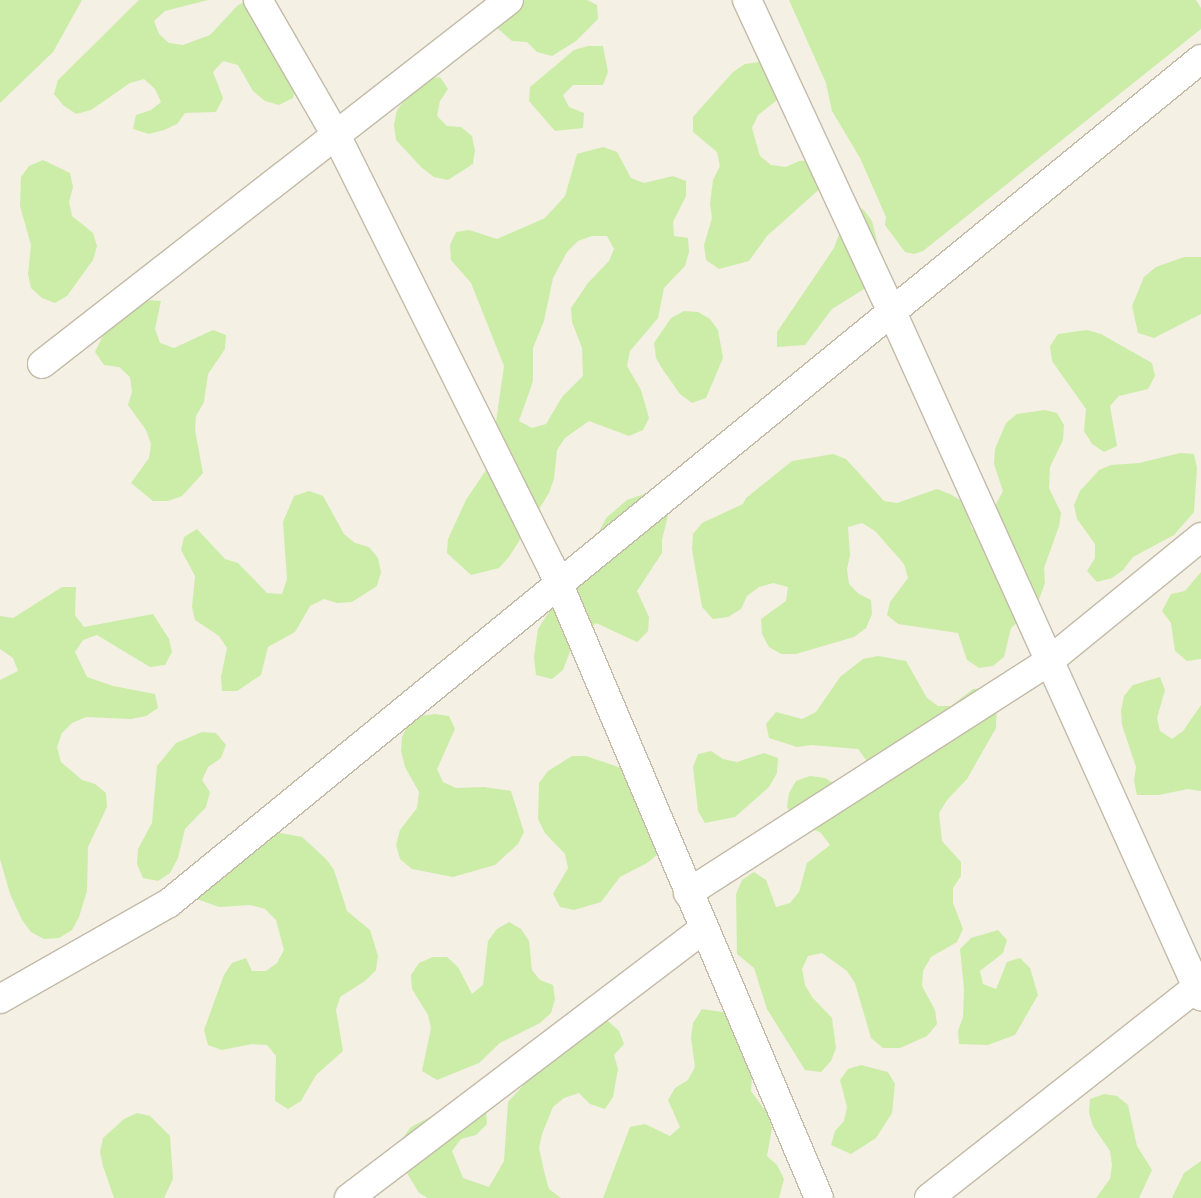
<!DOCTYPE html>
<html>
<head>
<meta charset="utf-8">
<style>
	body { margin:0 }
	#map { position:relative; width:1201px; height:1198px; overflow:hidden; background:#f4f0e4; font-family:Barlow,sans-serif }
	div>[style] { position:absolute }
	.green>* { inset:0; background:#cbeda8 }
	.roads { filter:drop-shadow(1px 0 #c3bba8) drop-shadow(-1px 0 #c3bba8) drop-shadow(0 1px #c3bba8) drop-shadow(0 -1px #c3bba8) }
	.minor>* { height:28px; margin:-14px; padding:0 14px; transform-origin:14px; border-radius:14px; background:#fff }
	span { translate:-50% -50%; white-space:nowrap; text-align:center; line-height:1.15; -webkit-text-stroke:5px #fff; paint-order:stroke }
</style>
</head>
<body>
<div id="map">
	<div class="green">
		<div style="clip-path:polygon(0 0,82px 0,53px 52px,0 103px)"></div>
		<div style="clip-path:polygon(139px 0,208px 0,165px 11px,154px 21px,159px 34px,169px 43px,183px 45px,210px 35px,238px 5px,250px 0,296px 84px,293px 98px,279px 105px,265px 101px,253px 91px,238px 65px,223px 61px,213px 72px,223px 98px,216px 112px,185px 113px,177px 124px,164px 130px,149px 134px,133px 129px,136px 115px,151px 110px,161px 102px,155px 89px,144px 79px,130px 83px,91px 110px,76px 114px,63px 105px,54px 94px,58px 80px)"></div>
		<div style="clip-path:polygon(525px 0,587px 0,597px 5px,598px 19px,576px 41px,552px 56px,537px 52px,527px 42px,512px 41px,495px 26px,512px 3px)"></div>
		<div style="clip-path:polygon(789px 0,1196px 0,1201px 8px,1201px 29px,923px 251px,914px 254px,905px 252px,885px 225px,886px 217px,860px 158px,832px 111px,826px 83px)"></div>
		<div style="clip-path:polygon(588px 46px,603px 46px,608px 72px,603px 85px,573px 85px,563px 95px,569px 107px,584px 113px,583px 128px,555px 131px,529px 101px,530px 87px,574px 50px)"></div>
		<div style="clip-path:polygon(759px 62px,773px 65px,781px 97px,758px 115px,752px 128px,760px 156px,771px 165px,786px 167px,799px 161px,812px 160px,824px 185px,767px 236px,749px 261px,719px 269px,706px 260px,704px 245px,712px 218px,710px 204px,713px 180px,720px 166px,717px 152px,693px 132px,693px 117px,733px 72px,745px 64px)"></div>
		<div style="clip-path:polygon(440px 77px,448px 89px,440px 101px,437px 116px,447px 126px,461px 127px,472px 136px,475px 150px,473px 164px,448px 180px,434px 177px,421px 167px,396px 140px,394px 125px,397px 110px,415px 87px,426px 79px)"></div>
		<div style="clip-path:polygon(evenodd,603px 147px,617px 152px,631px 178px,644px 183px,673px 176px,686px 181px,686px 196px,673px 222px,674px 236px,688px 238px,689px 252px,685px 266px,664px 288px,658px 318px,630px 351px,627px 366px,641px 390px,649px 418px,643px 430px,629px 436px,589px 421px,565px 438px,557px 450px,554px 479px,549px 493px,509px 557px,499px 568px,471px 575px,447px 553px,448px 539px,466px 500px,490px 464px,504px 366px,471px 283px,451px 260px,450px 245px,456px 232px,469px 230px,497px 239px,545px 218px,565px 196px,577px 154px,603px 147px,592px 236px,607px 236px,614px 249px,609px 261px,588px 283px,571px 308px,572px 322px,582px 348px,583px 376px,562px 397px,546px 424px,532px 428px,519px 421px,533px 381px,533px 348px,544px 321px,553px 278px,567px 252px,578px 241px,592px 236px)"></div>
		<div style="clip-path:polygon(43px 160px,70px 173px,73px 187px,69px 202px,72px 216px,93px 233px,97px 246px,93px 260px,67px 296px,55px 303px,42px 298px,31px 288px,28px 274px,31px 245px,20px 206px,21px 177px,29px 166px)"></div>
		<div style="clip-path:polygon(849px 207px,863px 209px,872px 221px,882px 262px,872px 284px,832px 309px,805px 345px,777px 347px,777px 332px,834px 248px)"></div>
		<div style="clip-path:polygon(1184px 257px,1201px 257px,1201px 314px,1154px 338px,1138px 333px,1132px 306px,1144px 277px,1156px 267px)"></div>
		<div style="clip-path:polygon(146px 300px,161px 301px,155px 329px,160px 343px,174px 348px,213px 330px,226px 335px,225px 349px,208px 374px,204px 402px,196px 416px,195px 430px,203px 473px,182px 496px,168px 501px,153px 501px,131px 483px,149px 458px,151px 444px,146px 430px,128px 405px,132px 392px,130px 377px,119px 367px,104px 365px,95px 352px,109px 323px)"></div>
		<div style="clip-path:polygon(684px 311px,698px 312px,710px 319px,718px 330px,723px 358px,706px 398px,692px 403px,680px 394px,663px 370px,656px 358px,654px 343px,671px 318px)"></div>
		<div style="clip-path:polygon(1087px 330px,1101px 334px,1152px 363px,1155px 376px,1148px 389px,1119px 396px,1110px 406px,1117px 446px,1104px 452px,1092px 444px,1084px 431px,1086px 409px,1052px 361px,1050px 346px,1058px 334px)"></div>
		<div style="clip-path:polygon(1045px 410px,1057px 413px,1064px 425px,1063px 440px,1050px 467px,1049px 488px,1061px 513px,1059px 526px,1044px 568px,1045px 583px,1040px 597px,1033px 609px,1011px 628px,1004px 657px,993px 666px,979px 668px,967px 660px,958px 633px,898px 624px,887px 615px,890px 602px,908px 578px,904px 564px,875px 531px,862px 523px,848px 527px,850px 555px,847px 569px,849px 584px,859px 594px,871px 600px,872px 614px,866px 628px,854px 637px,796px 654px,781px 654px,769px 647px,762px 634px,761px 619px,786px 601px,788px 587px,773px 583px,759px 587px,747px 596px,741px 609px,728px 617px,713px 619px,702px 607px,692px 549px,693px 534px,702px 523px,743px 504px,746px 498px,792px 461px,833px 454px,846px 459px,884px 501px,897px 503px,937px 489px,950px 494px,963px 502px,972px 529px,980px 529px,983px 511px,996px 504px,1003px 491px,994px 464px,995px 449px,1006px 423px,1017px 414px)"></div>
		<div style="clip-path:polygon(1180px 453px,1194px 454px,1197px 468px,1194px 512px,1174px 535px,1133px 557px,1123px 570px,1112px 578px,1097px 582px,1087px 571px,1095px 558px,1095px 544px,1077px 519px,1074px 505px,1080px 491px,1099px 470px,1111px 465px,1139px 463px)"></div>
		<div style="clip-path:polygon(656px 490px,669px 511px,662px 540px,662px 553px,637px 591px,649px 617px,648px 631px,637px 642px,596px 623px,574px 641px,563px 670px,552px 679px,536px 675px,534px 657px,538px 629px,593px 544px,606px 518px,627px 500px)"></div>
		<div style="clip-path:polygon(309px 491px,323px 496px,344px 534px,355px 543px,369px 547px,378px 558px,381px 572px,377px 586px,352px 602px,337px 603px,324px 599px,310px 606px,295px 632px,268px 647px,261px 675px,237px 691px,222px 691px,221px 677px,227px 648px,219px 636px,195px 620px,192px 607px,195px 576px,181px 550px,184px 537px,197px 529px,225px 559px,238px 563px,267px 593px,282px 594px,287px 579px,283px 522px,294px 496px)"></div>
		<div style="clip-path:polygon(1201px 572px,1201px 659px,1187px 661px,1175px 651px,1171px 623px,1162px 611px,1171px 594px,1185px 591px)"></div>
		<div style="clip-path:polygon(62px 587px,76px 587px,75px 615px,84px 627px,153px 614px,169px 639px,172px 652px,165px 665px,150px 667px,97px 635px,83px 640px,75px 652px,87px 677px,113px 686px,155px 694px,158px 708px,146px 716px,131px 719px,86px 717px,72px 723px,62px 733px,57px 747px,61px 762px,82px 780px,95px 784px,106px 793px,107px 807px,88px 847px,87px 891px,79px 917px,72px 930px,59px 938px,44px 939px,31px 932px,22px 920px,10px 894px,0 859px,0 680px,18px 671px,13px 658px,0 649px,0 616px,13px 618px)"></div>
		<div style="clip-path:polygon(878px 656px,906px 661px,927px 698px,938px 706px,951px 706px,973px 689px,987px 688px,997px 699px,996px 728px,967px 779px,947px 800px,939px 813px,942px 841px,961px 862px,961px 876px,953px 888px,953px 903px,963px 929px,957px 942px,931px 957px,923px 971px,922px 986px,935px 1010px,937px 1024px,927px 1036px,900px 1048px,883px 1048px,871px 1038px,855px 983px,847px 971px,822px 953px,808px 956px,802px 969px,805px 985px,812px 997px,832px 1018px,836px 1048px,831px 1061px,821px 1072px,805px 1070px,767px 1009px,754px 968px,737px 954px,736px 894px,742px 880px,754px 872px,766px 880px,776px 907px,790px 903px,799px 892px,807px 863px,830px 845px,821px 833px,795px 820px,787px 807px,789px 793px,796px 781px,810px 776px,825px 778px,838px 786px,875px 772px,858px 749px,812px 745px,797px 747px,769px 738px,766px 724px,776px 712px,802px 719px,816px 712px,840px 677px,863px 659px)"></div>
		<div style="clip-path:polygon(1160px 677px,1165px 690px,1157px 718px,1160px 731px,1172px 739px,1183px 731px,1201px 705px,1201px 791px,1188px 789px,1159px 795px,1137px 795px,1134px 781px,1136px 767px,1122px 725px,1121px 710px,1124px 696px,1133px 685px)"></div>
		<div style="clip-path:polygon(435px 714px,449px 716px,455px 729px,437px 769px,443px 782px,456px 788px,484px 787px,511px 791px,524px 832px,518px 844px,495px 865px,453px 877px,412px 869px,400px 859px,396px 845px,400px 830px,417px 808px,419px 792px,405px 767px,401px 751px,402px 737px,408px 724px,420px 716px)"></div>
		<div style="clip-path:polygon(202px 732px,216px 733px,226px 745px,221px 758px,208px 767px,202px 780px,210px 792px,206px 807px,185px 829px,178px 858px,170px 873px,158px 881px,143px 878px,137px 864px,138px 849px,152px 823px,157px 766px,176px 743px)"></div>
		<div style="clip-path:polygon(711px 751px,723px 759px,737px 762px,764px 753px,778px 758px,777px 773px,769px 787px,735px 817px,705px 823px,698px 811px,693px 767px,698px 754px)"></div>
		<div style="clip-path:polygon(572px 756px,586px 756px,627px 770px,658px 854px,647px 863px,620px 877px,601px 902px,574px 910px,560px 907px,553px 894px,568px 868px,565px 854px,545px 833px,538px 819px,539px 783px,548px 771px)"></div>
		<div style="clip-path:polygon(275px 832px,302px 837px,326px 859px,334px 870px,347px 911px,370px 930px,378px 956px,376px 970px,365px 981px,340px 997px,336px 1010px,343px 1051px,316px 1075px,301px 1101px,288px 1109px,275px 1101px,276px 1056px,267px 1045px,252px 1044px,222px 1050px,208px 1045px,204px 1030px,224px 975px,232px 963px,246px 958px,252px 971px,266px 971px,277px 963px,284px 950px,276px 920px,265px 909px,250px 905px,219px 907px,191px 897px)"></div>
		<div style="clip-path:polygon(509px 922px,521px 929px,529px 941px,532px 970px,540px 980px,553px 985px,555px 999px,551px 1013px,540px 1023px,500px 1043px,479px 1063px,437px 1080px,422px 1071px,431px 1028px,428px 1015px,412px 989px,411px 975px,419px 963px,433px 957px,447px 957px,458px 967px,472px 994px,483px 985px,488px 941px,497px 929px)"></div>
		<div style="clip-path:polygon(998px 930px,1007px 940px,1003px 953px,980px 971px,983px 984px,996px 989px,1007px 962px,1020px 958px,1030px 968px,1038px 995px,1015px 1035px,988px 1045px,959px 1044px,958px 1031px,963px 1017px,964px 989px,960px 949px,971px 938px)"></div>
		<div style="clip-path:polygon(702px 1009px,729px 1013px,753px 1063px,751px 1091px,767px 1113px,772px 1128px,767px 1156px,777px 1165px,784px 1179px,779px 1198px,603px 1198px,630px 1127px,645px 1124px,670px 1136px,680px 1127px,668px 1100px,675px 1088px,688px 1080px,695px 1067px,691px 1038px,693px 1023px)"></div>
		<div style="clip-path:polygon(608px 1021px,619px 1031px,624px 1044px,614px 1055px,618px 1069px,613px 1097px,605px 1109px,590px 1104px,579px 1093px,564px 1098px,553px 1107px,542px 1134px,539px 1148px,545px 1175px,549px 1189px,561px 1198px,428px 1198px,419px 1193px,404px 1168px,402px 1139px,411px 1127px,449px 1107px,486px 1110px,487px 1124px,476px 1135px,461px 1139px,452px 1151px,463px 1178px,489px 1187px,504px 1161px,508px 1102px,528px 1080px,545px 1054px,594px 1023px)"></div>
		<div style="clip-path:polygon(861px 1065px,888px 1072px,895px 1084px,892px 1113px,876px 1138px,851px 1154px,831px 1145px,835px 1131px,844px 1121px,847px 1107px,840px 1080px,848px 1069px)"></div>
		<div style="clip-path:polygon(1104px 1094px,1117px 1096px,1128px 1105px,1137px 1146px,1152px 1170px,1139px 1198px,1096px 1198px,1110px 1179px,1112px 1165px,1110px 1151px,1093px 1126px,1089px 1113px,1090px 1099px)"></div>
		<div style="clip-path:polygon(137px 1113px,150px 1116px,170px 1136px,173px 1179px,164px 1198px,114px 1198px,103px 1166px,100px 1152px,103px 1138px,124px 1119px)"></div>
		<div style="clip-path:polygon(1201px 1161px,1201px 1198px,1172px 1198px,1184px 1173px)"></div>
	</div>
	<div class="roads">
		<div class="minor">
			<div style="left:258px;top:0;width:156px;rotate:60deg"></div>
			<div style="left:336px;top:135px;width:482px;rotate:63.5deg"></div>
			<div style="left:551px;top:566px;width:686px;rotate:67.02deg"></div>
			<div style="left:747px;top:0;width:344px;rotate:65.1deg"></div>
			<div style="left:892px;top:312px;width:751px;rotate:65.69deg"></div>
			<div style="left:42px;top:364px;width:592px;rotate:-37.93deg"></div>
			<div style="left:688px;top:893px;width:429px;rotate:-32.7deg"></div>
			<div style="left:1049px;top:661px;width:196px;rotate:-39.2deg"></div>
			<div style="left:0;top:999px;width:194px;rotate:-29.6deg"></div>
			<div style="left:169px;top:903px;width:1333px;rotate:-39.28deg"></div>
			<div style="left:349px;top:1198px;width:445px;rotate:-37.2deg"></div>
			<div style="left:929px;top:1198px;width:346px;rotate:-38.2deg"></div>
		</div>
	</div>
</div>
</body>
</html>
